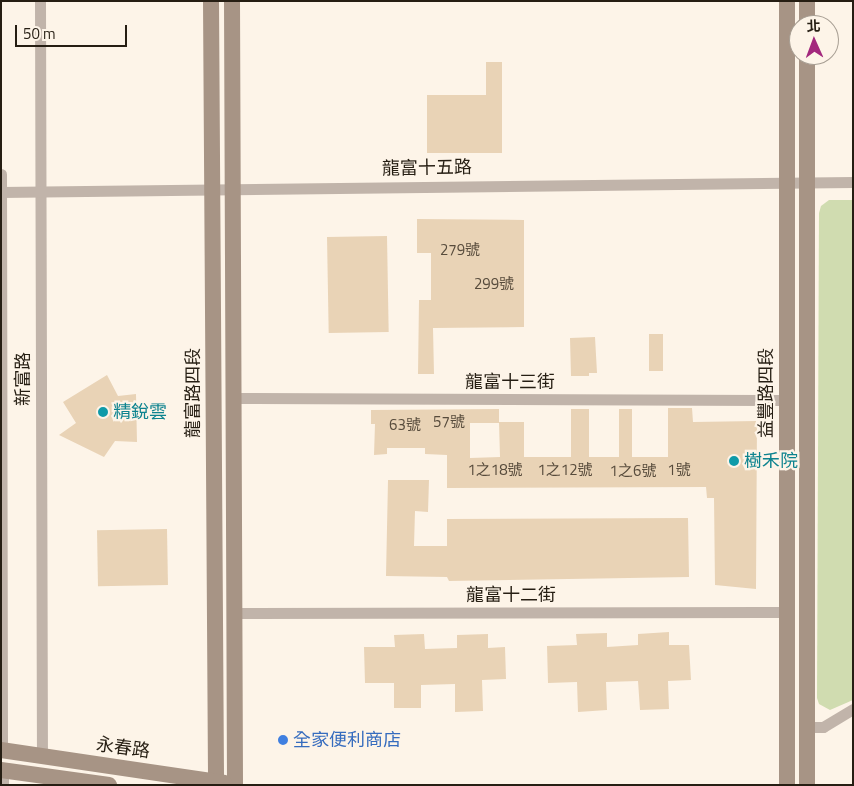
<!DOCTYPE html>
<html>
<head>
<meta charset="utf-8">
<style>
	body { margin:0 }
	#map { position:relative; width:854px; height:786px; overflow:hidden; background:#fdf4e8; font-family:"Titillium Web","Noto Sans TC",sans-serif }
	div>[style] { position:absolute }
	.green>* { inset:0; background:#d0dcb0 }
	.building>* { inset:0; background:#e9d3b6; transform-origin:0 0 }
	.street>* { height:11px; margin:-5.5px; padding:0 5.5px; transform-origin:5.5px; border-radius:5.5px; background:#c1b4aa }
	.secondary>* { height:16px; margin:-8px; padding:0 8px; transform-origin:8px; border-radius:8px; background:#a79485 }
	.dots>* { width:14px; height:14px; translate:-50% -50%; box-sizing:border-box; border:2px solid #fdf4e8; border-radius:50% }
	span { translate:-50% -50%; white-space:nowrap; text-align:center; line-height:1.15; -webkit-text-stroke:4.5px #fdf4e8; paint-order:stroke }
	.number-label { font-size:15px; color:#574b3c }
	.number-label span { -webkit-text-stroke-width:0 }
	.street-label { font-size:18px; color:#261e13 }
	.culture-label { font-size:18px; color:#0d838f }
	.left { translate:0 -50%; text-align:left }
	.shop-label { font-size:18px; color:#366cbe }
	.frame { position:absolute; inset:0; border:2px solid #261e13; pointer-events:none }
	.north { position:absolute; left:789px; top:15px; width:50px; height:50px; box-sizing:border-box; background:#fdf4e8; border:1px solid #a79e93; border-radius:50%; rotate:358deg; font-size:14px; font-weight:700; line-height:20px; text-align:center; color:#261e13 }
	.north::after { content:''; display:block; margin:auto; width:18px; height:22px; background:#a3287d; clip-path:polygon(50% 0,100% 100%,50% 72%,0 100%) }
	.scale { position:absolute; left:15px; top:25px; width:112px; height:22px; box-sizing:border-box; border:2px solid #261e13; border-top:0; padding-left:6px; font-size:15px; line-height:18px; white-space:nowrap; color:#261e13; -webkit-text-stroke:4px #fdf4e8; paint-order:stroke }
</style>
</head>
<body>
<div id="map">
	<div class="green">
		<div style="clip-path:polygon(829px 200px,853px 200px,853px 700px,830px 710px,819px 704px,817px 698px,819px 213px,821px 206px)"></div>
	</div>
	<div class="building">
		<div style="clip-path:polygon(486px 62px,502px 62px,502px 153px,427px 153px,427px 95px,486px 95px)"></div>
		<div style="clip-path:polygon(417px 219px,524px 220px,524px 327px,433px 328px,434px 374px,418px 374px,419px 300px,431px 300px,431px 253px,417px 253px)"></div>
		<div style="left:387px;top:236px;width:96px;height:60px;rotate:89deg"></div>
		<div style="left:649px;top:334px;width:14px;height:37px"></div>
		<div style="clip-path:polygon(595px 337px,597px 373px,589px 373px,589px 376px,571px 376px,570px 338px)"></div>
		<div style="clip-path:polygon(107px 375px,118px 396px,136px 394px,137px 442px,115px 441px,104px 457px,59px 435px,76px 423px,63px 402px)"></div>
		<div style="clip-path:polygon(668px 408px,692px 408px,693px 422px,757px 421px,756px 589px,715px 585px,714px 498px,707px 498px,706px 487px,447px 488px,447px 455px,425px 454px,425px 448px,387px 448px,387px 454px,374px 455px,375px 424px,371px 424px,371px 410px,499px 409px,499px 423px,470px 423px,470px 458px,500px 457px,499px 422px,524px 422px,524px 457px,571px 457px,571px 409px,589px 409px,589px 457px,619px 457px,619px 409px,632px 409px,632px 457px,668px 457px)"></div>
		<div style="clip-path:polygon(388px 480px,429px 480px,428px 512px,415px 511px,414px 546px,447px 546px,447px 519px,688px 518px,689px 577px,449px 581px,447px 577px,386px 576px)"></div>
		<div style="left:167px;top:529px;width:56px;height:70px;rotate:89deg"></div>
		<div style="clip-path:polygon(669px 632px,669px 645px,689px 645px,691px 680px,668px 681px,669px 709px,640px 710px,638px 681px,606px 682px,607px 710px,578px 712px,577px 682px,548px 683px,547px 646px,577px 645px,576px 634px,607px 633px,607px 647px,638px 645px,638px 634px)"></div>
		<div style="clip-path:polygon(424px 634px,425px 649px,457px 648px,457px 635px,488px 634px,488px 648px,505px 647px,506px 679px,482px 680px,483px 711px,455px 712px,455px 684px,421px 685px,421px 708px,394px 708px,394px 683px,365px 683px,364px 647px,395px 647px,394px 635px)"></div>
	</div>
	<div class="street">
		<div style="left:40px;top:1px;width:755px;rotate:89.85deg"></div>
		<div style="left:1px;top:174px;width:576px;rotate:89.9deg"></div>
		<div style="left:1px;top:192px;width:852px;rotate:-0.67deg"></div>
		<div style="left:234px;top:398px;width:552px;rotate:0.21deg"></div>
		<div style="left:235px;top:613px;width:552px;rotate:-0.1deg"></div>
		<div style="left:807px;top:727px;width:16px"></div>
		<div style="left:823px;top:727px;width:35px;rotate:-31deg"></div>
		<div style="left:3px;top:785px;width:15px;rotate:-90deg"></div>
	</div>
	<div class="secondary">
		<div style="left:211px;top:1px;width:784px;rotate:89.63deg"></div>
		<div style="left:232px;top:1px;width:784px;rotate:89.78deg"></div>
		<div style="left:787px;top:1px;width:784px;rotate:90deg"></div>
		<div style="left:807px;top:1px;width:24px;rotate:90deg"></div>
		<div style="left:807px;top:55px;width:730px;rotate:90deg"></div>
		<div style="left:1px;top:750px;width:226px;rotate:8.4deg"></div>
		<div style="left:1px;top:770px;width:109px;rotate:7.9deg"></div>
	</div>
	<div class="dots">
		<div style="left:103px;top:412px;background:#0f9aa8"></div>
		<div style="left:734px;top:461px;background:#0f9aa8"></div>
		<div style="left:283px;top:740px;background:#3f7fe0"></div>
	</div>
	<div class="number-label">
		<span style="left:460px;top:250px">279號</span>
		<span style="left:494px;top:284px">299號</span>
		<span style="left:449px;top:422px">57號</span>
		<span style="left:405px;top:425px">63號</span>
		<span style="left:495px;top:470px">1之18號</span>
		<span style="left:565px;top:470px">1之12號</span>
		<span style="left:679px;top:470px">1號</span>
		<span style="left:633px;top:471px">1之6號</span>
	</div>
	<div class="street-label">
		<span style="left:427px;top:168px;rotate:-1deg">龍富十五路</span>
		<span style="left:23px;top:379px;rotate:-90deg">新富路</span>
		<span style="left:510px;top:382px">龍富十三街</span>
		<span style="left:193px;top:393px;rotate:-90deg">龍富路四段</span>
		<span style="left:766px;top:393px;rotate:-90deg">益豐路四段</span>
		<span style="left:511px;top:595px">龍富十二街</span>
		<span style="left:123px;top:748px;rotate:8deg">永春路</span>
	</div>
	<div class="culture-label">
		<span class="left" style="left:113px;top:412px">精銳雲</span>
		<span class="left" style="left:744px;top:461px">樹禾院</span>
	</div>
	<div class="shop-label">
		<span class="left" style="left:293px;top:740px">全家便利商店</span>
	</div>
	<div class="frame"></div>
	<div class="north">北</div>
	<div class="scale">50 m</div>
</div>
</body>
</html>
